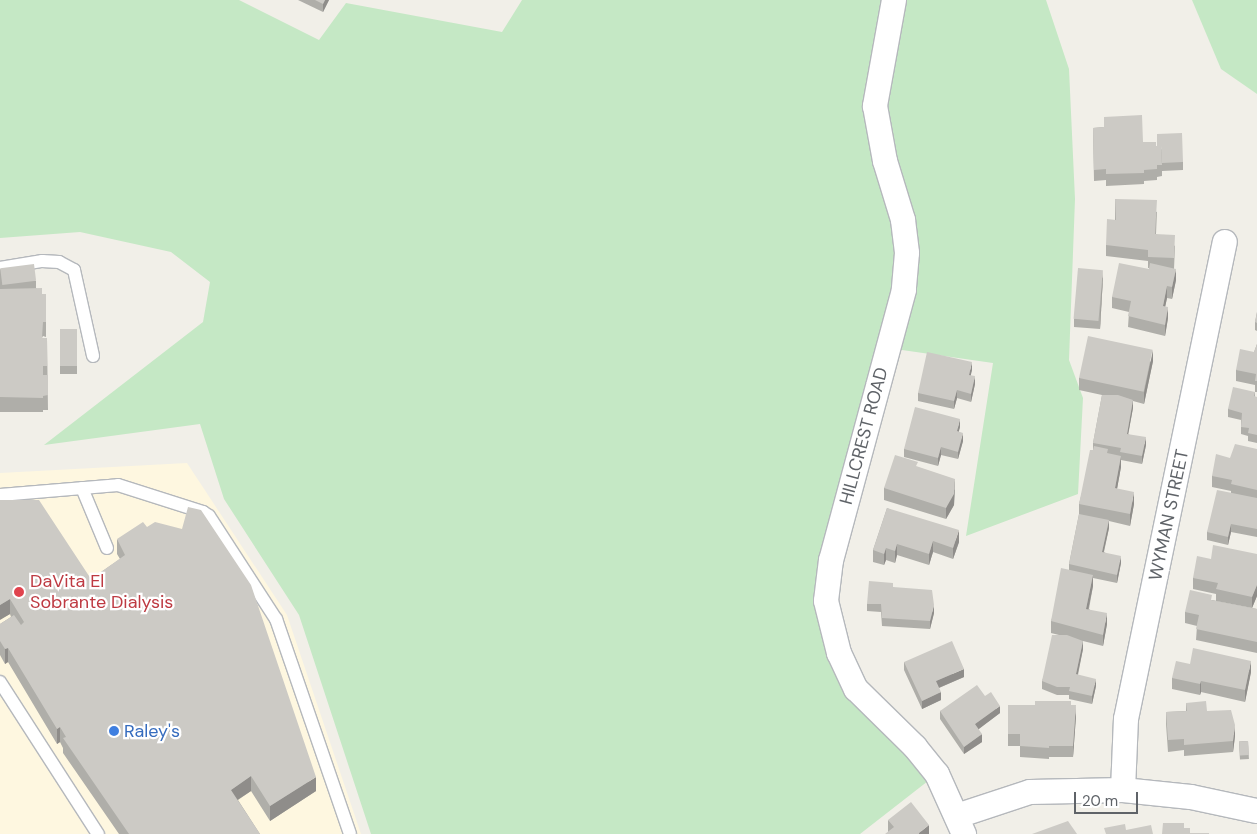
<!DOCTYPE html>
<html>
<head>
<meta charset="utf-8">
<style>
	body { margin:0 }
	#map { position:relative; width:1257px; height:834px; overflow:hidden; background:#f1efe8; font-family:"DM Sans",sans-serif }
	div>[style] { position:absolute }
	.commercial>* { inset:0; background:#fef7e0 }
	.green>* { inset:0; background:#c5e8c5 }
	.roads { filter:drop-shadow(1px 0 #b5b8bc) drop-shadow(-1px 0 #b5b8bc) drop-shadow(0 1px #b5b8bc) drop-shadow(0 -1px #b5b8bc) }
	.service>* { height:12px; margin:-6px; padding:0 6px; transform-origin:6px; border-radius:6px; background:#fff }
	.minor>* { height:24px; margin:-12px; padding:0 12px; transform-origin:12px; border-radius:12px; background:#fff }
	.wall>* { inset:0; background:#afaea9; transform-origin:0 0 }
	.shaded-wall>* { inset:0; background:#8f8d8a }
	.building>* { inset:0; background:#cccac5; transform-origin:0 0 }
	.dots>* { width:14px; height:14px; translate:-50% -50%; box-sizing:border-box; border:2px solid #fff; border-radius:50% }
	span { translate:-50% -50%; white-space:nowrap; text-align:center; line-height:1.15; -webkit-text-stroke:4.5px #fff; paint-order:stroke }
	.street-label { font-size:18px; color:#5f6368 }
	.health-label { font-size:18px; color:#be3a42 }
	.left { translate:0 -50%; text-align:left }
	.shop-label { font-size:18px; color:#366cbe }
	.scale { position:absolute; left:1074px; top:792px; width:64px; height:22px; box-sizing:border-box; border:2px solid #5f6368; border-top:0; padding-left:6px; font-size:15px; line-height:18px; white-space:nowrap; color:#5f6368; -webkit-text-stroke:4px #fff; paint-order:stroke }
</style>
</head>
<body>
<div id="map">
	<div class="commercial">
		<div style="clip-path:polygon(187px 463px,287px 615px,361px 834px,0 834px,0 473px)"></div>
	</div>
	<div class="green">
		<div style="clip-path:polygon(0 0,239px 0,319px 40px,346px 3px,502px 32px,522px 0,1046px 0,1069px 69px,1075px 199px,1069px 360px,1083px 398px,1078px 494px,966px 536px,993px 363px,888px 348px,831px 560px,839px 653px,937px 774px,860px 834px,371px 834px,299px 615px,224px 499px,200px 424px,44px 445px,203px 322px,210px 282px,171px 252px,80px 232px,0 238px)"></div>
		<div style="clip-path:polygon(1192px 0,1257px 0,1257px 94px,1221px 69px)"></div>
	</div>
	<div class="roads">
		<div class="service">
			<div style="left:0;top:268px;width:43px;rotate:-9.5deg"></div>
			<div style="left:42px;top:261px;width:17px;rotate:3deg"></div>
			<div style="left:59px;top:262px;width:17px;rotate:28deg"></div>
			<div style="left:74px;top:270px;width:88px;rotate:77.5deg"></div>
			<div style="left:82px;top:488px;width:65px;rotate:67.4deg"></div>
			<div style="left:0;top:495px;width:118px;rotate:-4.8deg"></div>
			<div style="left:118px;top:485px;width:89px;rotate:17.6deg"></div>
			<div style="left:203px;top:512px;width:7px;rotate:34deg"></div>
			<div style="left:209px;top:516px;width:123px;rotate:57deg"></div>
			<div style="left:276px;top:619px;width:227px;rotate:71deg"></div>
			<div style="left:0;top:682px;width:181px;rotate:57.2deg"></div>
		</div>
		<div class="minor">
			<div style="left:894px;top:0;width:108px;rotate:100.2deg"></div>
			<div style="left:875px;top:106px;width:56px;rotate:79.7deg"></div>
			<div style="left:885px;top:161px;width:62px;rotate:73deg"></div>
			<div style="left:903px;top:220px;width:33px;rotate:83deg"></div>
			<div style="left:907px;top:253px;width:37px;rotate:95deg"></div>
			<div style="left:904px;top:290px;width:280px;rotate:105.1deg"></div>
			<div style="left:831px;top:560px;width:41px;rotate:97deg"></div>
			<div style="left:826px;top:601px;width:54px;rotate:76deg"></div>
			<div style="left:839px;top:653px;width:40px;rotate:65deg"></div>
			<div style="left:856px;top:689px;width:83px;rotate:44.5deg"></div>
			<div style="left:915px;top:747px;width:35px;rotate:51deg"></div>
			<div style="left:937px;top:774px;width:66px;rotate:65.8deg"></div>
			<div style="left:1123px;top:790px;width:71px;rotate:-87.6deg"></div>
			<div style="left:1126px;top:719px;width:487px;rotate:-78.3deg"></div>
			<div style="left:957px;top:816px;width:77px;rotate:-18.2deg"></div>
			<div style="left:1030px;top:792px;width:93px;rotate:-1.2deg"></div>
			<div style="left:1123px;top:790px;width:68px;rotate:5.9deg"></div>
			<div style="left:1191px;top:797px;width:67px;rotate:12deg"></div>
		</div>
	</div>
	<div class="wall">
		<div style="clip-path:polygon(298px 0,329px 0,323px 12px)"></div>
		<div style="clip-path:polygon(1104px 117px,1143px 142px,1156px 146px,1183px 162px,1183px 170px,1162px 171px,1162px 176px,1157px 177px,1157px 180px,1144px 181px,1144px 184px,1106px 186px,1106px 180px,1094px 181px,1093px 128px,1104px 127px)"></div>
		<div style="clip-path:polygon(1115px 199px,1157px 212px,1156px 234px,1175px 246px,1174px 269px,1176px 280px,1172px 299px,1167px 298px,1165px 307px,1168px 318px,1165px 336px,1128px 327px,1129px 312px,1112px 308px,1112px 297px,1149px 269px,1149px 268px,1148px 268px,1148px 261px,1106px 256px,1106px 245px,1115px 220px)"></div>
		<div style="clip-path:polygon(0 269px,36px 281px,36px 288px,42px 294px,46px 294px,46px 337px,43px 336px,42px 338px,47px 338px,48px 410px,43px 410px,43px 412px,0 412px)"></div>
		<div style="clip-path:polygon(1103px 277px,1100px 329px,1074px 327px,1074px 319px)"></div>
		<div style="clip-path:polygon(1257px 312px,1257px 331px,1255px 330px,1255px 322px)"></div>
		<div style="left:60px;top:329px;width:17px;height:45px"></div>
		<div style="clip-path:polygon(1257px 344px,1257px 392px,1255px 392px,1255px 397px,1257px 397px,1257px 443px,1248px 441px,1248px 436px,1241px 434px,1241px 420px,1228px 417px,1228px 409px,1255px 392px,1255px 385px,1236px 381px,1236px 370px,1254px 352px)"></div>
		<div style="clip-path:polygon(1153px 361px,1144px 404px,1133px 401px,1133px 408px,1128px 434px,1146px 445px,1142px 464px,1121px 460px,1121px 467px,1117px 489px,1134px 504px,1130px 526px,1109px 521px,1109px 528px,1104px 552px,1121px 563px,1117px 583px,1093px 578px,1093px 586px,1089px 609px,1107px 624px,1103px 646px,1083px 641px,1083px 649px,1078px 675px,1096px 686px,1092px 704px,1069px 699px,1069px 695px,1057px 695px,1042px 689px,1042px 681px,1059px 635px,1051px 633px,1051px 621px,1069px 570px,1069px 564px,1079px 514px,1079px 504px,1093px 450px,1093px 443px,1102px 395px,1079px 390px,1079px 378px)"></div>
		<div style="clip-path:polygon(972px 370px,970px 375px,975px 384px,971px 402px,957px 398px,954px 409px,918px 401px,918px 393px)"></div>
		<div style="clip-path:polygon(960px 427px,958px 432px,963px 441px,958px 459px,941px 455px,938px 466px,904px 457px,904px 449px)"></div>
		<div style="clip-path:polygon(1257px 449px,1257px 537px,1231px 532px,1228px 545px,1207px 540px,1207px 532px,1231px 493px,1231px 491px,1212px 487px,1212px 476px,1230px 458px)"></div>
		<div style="clip-path:polygon(918px 467px,955px 490px,954px 505px,946px 519px,884px 500px,884px 488px)"></div>
		<div style="clip-path:polygon(0 500px,91px 579px,120px 559px,117px 554px,117px 539px,316px 791px,270px 821px,251px 791px,238px 800px,260px 834px,119px 834px,63px 753px,63px 748px,60px 742px,57px 744px,8px 662px,5px 664px,0 655px,0 624px,11px 617px,10px 614px,0 619px)"></div>
		<div style="clip-path:polygon(887px 508px,959px 542px,953px 559px,933px 552px,929px 565px,897px 555px,895px 563px,886px 560px,884px 565px,873px 562px,873px 550px)"></div>
		<div style="clip-path:polygon(1257px 554px,1257px 596px,1252px 608px,1216px 601px,1216px 594px,1193px 589px,1193px 578px,1211px 559px)"></div>
		<div style="clip-path:polygon(893px 587px,934px 613px,930px 629px,882px 626px,881px 612px,867px 611px,867px 604px)"></div>
		<div style="clip-path:polygon(1212px 600px,1257px 609px,1257px 653px,1196px 640px,1197px 626px,1185px 623px,1185px 612px)"></div>
		<div style="clip-path:polygon(904px 662px,964px 677px,939px 688px,941px 700px,922px 709px,904px 670px)"></div>
		<div style="clip-path:polygon(1190px 664px,1251px 672px,1245px 702px,1201px 692px,1200px 695px,1172px 689px,1172px 678px)"></div>
		<div style="clip-path:polygon(985px 696px,1000px 713px,978px 729px,982px 742px,964px 754px,940px 719px,940px 711px)"></div>
		<div style="clip-path:polygon(1186px 703px,1207px 711px,1235px 736px,1233px 752px,1184px 756px,1184px 750px,1168px 752px,1166px 724px,1166px 712px,1186px 711px)"></div>
		<div style="clip-path:polygon(1008px 705px,1071px 705px,1076px 716px,1073px 757px,1049px 757px,1049px 759px,1020px 757px,1020px 746px,1008px 746px)"></div>
		<div style="left:1248px;top:741px;width:18px;height:9px;rotate:87deg"></div>
		<div style="clip-path:polygon(888px 820px,929px 834px,888px 832px)"></div>
	</div>
	<div class="shaded-wall">
		<div style="clip-path:polygon(325px 0,329px 0,323px 12px,323px 4px)"></div>
		<div style="clip-path:polygon(1176px 269px,1176px 280px,1172px 299px,1172px 287px)"></div>
		<div style="clip-path:polygon(1103px 270px,1103px 277px,1100px 329px,1100px 321px)"></div>
		<div style="clip-path:polygon(1167px 286px,1167px 298px,1163px 317px,1163px 306px)"></div>
		<div style="clip-path:polygon(1168px 307px,1168px 318px,1165px 336px,1165px 325px)"></div>
		<div style="clip-path:polygon(1153px 350px,1153px 361px,1144px 404px,1144px 393px)"></div>
		<div style="clip-path:polygon(972px 362px,972px 370px,969px 383px,969px 375px)"></div>
		<div style="clip-path:polygon(975px 376px,975px 384px,971px 402px,971px 394px)"></div>
		<div style="clip-path:polygon(957px 390px,957px 398px,954px 409px,954px 401px)"></div>
		<div style="clip-path:polygon(1133px 400px,1133px 408px,1127px 441px,1127px 434px)"></div>
		<div style="clip-path:polygon(960px 419px,960px 427px,957px 439px,957px 431px)"></div>
		<div style="clip-path:polygon(963px 433px,963px 441px,958px 459px,958px 452px)"></div>
		<div style="clip-path:polygon(1146px 437px,1146px 445px,1142px 464px,1142px 456px)"></div>
		<div style="clip-path:polygon(941px 447px,941px 455px,938px 466px,938px 458px)"></div>
		<div style="clip-path:polygon(1121px 456px,1121px 467px,1115px 500px,1115px 488px)"></div>
		<div style="clip-path:polygon(955px 479px,954px 505px,946px 519px,946px 508px)"></div>
		<div style="clip-path:polygon(1134px 492px,1134px 504px,1130px 526px,1130px 514px)"></div>
		<div style="clip-path:polygon(1109px 520px,1109px 528px,1102px 559px,1102px 552px)"></div>
		<div style="clip-path:polygon(1231px 524px,1231px 532px,1228px 545px,1228px 537px)"></div>
		<div style="clip-path:polygon(959px 530px,959px 542px,953px 559px,953px 548px)"></div>
		<div style="clip-path:polygon(933px 541px,933px 552px,929px 565px,929px 554px)"></div>
		<div style="clip-path:polygon(897px 544px,897px 555px,895px 563px,895px 551px)"></div>
		<div style="clip-path:polygon(886px 548px,886px 560px,884px 565px,884px 554px)"></div>
		<div style="clip-path:polygon(1121px 556px,1121px 563px,1117px 583px,1117px 575px)"></div>
		<div style="clip-path:polygon(1093px 575px,1093px 586px,1086px 620px,1086px 609px)"></div>
		<div style="clip-path:polygon(1257px 585px,1257px 596px,1252px 608px,1252px 597px)"></div>
		<div style="clip-path:polygon(10px 599px,10px 614px,0 620px,0 605px)"></div>
		<div style="clip-path:polygon(934px 605px,934px 613px,930px 629px,930px 621px)"></div>
		<div style="clip-path:polygon(1107px 613px,1107px 624px,1103px 646px,1103px 635px)"></div>
		<div style="clip-path:polygon(1083px 641px,1083px 649px,1076px 682px,1076px 674px)"></div>
		<div style="clip-path:polygon(8px 648px,8px 662px,5px 664px,5px 649px)"></div>
		<div style="clip-path:polygon(1251px 661px,1251px 672px,1245px 702px,1245px 690px)"></div>
		<div style="clip-path:polygon(964px 669px,964px 677px,936px 689px,936px 681px)"></div>
		<div style="clip-path:polygon(1096px 679px,1096px 686px,1092px 704px,1092px 696px)"></div>
		<div style="clip-path:polygon(1201px 681px,1201px 692px,1200px 695px,1200px 684px)"></div>
		<div style="clip-path:polygon(941px 692px,941px 700px,922px 709px,922px 701px)"></div>
		<div style="clip-path:polygon(1076px 705px,1076px 716px,1073px 757px,1073px 746px)"></div>
		<div style="clip-path:polygon(1000px 706px,1000px 713px,975px 732px,975px 724px)"></div>
		<div style="clip-path:polygon(1235px 725px,1235px 736px,1233px 752px,1233px 741px)"></div>
		<div style="clip-path:polygon(60px 727px,60px 742px,57px 744px,57px 729px)"></div>
		<div style="clip-path:polygon(982px 734px,982px 742px,964px 754px,964px 747px)"></div>
		<div style="clip-path:polygon(251px 776px,251px 791px,231px 804px,231px 790px)"></div>
		<div style="clip-path:polygon(316px 777px,316px 791px,270px 821px,270px 806px)"></div>
		<div style="clip-path:polygon(929px 825px,929px 834px,919px 834px,919px 833px)"></div>
	</div>
	<div class="building">
		<div style="clip-path:polygon(315px 0,325px 0,323px 4px)"></div>
		<div style="clip-path:polygon(1142px 115px,1143px 142px,1156px 142px,1156px 146px,1161px 146px,1162px 165px,1157px 165px,1157px 169px,1144px 170px,1144px 173px,1106px 174px,1106px 169px,1094px 170px,1093px 128px,1104px 127px,1104px 117px)"></div>
		<div style="clip-path:polygon(1182px 133px,1183px 162px,1162px 163px,1161px 146px,1157px 146px,1157px 134px)"></div>
		<div style="clip-path:polygon(1115px 199px,1157px 200px,1155px 234px,1175px 235px,1174px 258px,1148px 257px,1148px 250px,1106px 245px,1107px 219px,1116px 220px)"></div>
		<div style="clip-path:polygon(1119px 263px,1149px 269px,1150px 263px,1176px 269px,1172px 287px,1167px 286px,1163px 306px,1168px 307px,1165px 325px,1128px 316px,1131px 301px,1112px 297px)"></div>
		<div style="left:34px;top:264px;width:17px;height:34px;rotate:83deg"></div>
		<div style="left:1078px;top:268px;width:25px;height:51px;rotate:5deg"></div>
		<div style="clip-path:polygon(42px 288px,42px 294px,46px 294px,46px 322px,43px 322px,42px 338px,47px 338px,47px 366px,43px 366px,43px 375px,48px 375px,48px 395px,43px 396px,43px 398px,0 397px,0 289px)"></div>
		<div style="clip-path:polygon(1257px 312px,1257px 323px,1255px 322px)"></div>
		<div style="left:60px;top:329px;width:17px;height:37px"></div>
		<div style="left:1088px;top:336px;width:66px;height:43px;rotate:12deg"></div>
		<div style="clip-path:polygon(1257px 344px,1257px 381px,1255px 381px,1256px 374px,1236px 370px,1240px 349px,1254px 352px)"></div>
		<div style="clip-path:polygon(927px 352px,972px 362px,969px 375px,975px 376px,971px 394px,957px 390px,954px 401px,918px 393px)"></div>
		<div style="clip-path:polygon(1233px 387px,1255px 392px,1254px 396px,1257px 397px,1257px 435px,1248px 433px,1249px 428px,1241px 427px,1242px 413px,1228px 409px)"></div>
		<div style="clip-path:polygon(1102px 395px,1118px 395px,1133px 400px,1127px 434px,1146px 437px,1142px 456px,1120px 452px,1121px 448px,1093px 443px)"></div>
		<div style="clip-path:polygon(915px 407px,960px 419px,957px 431px,963px 433px,958px 452px,941px 447px,938px 458px,904px 449px)"></div>
		<div style="clip-path:polygon(1235px 444px,1257px 449px,1257px 490px,1231px 484px,1232px 480px,1212px 476px,1216px 454px,1230px 458px)"></div>
		<div style="clip-path:polygon(1094px 446px,1108px 449px,1107px 453px,1121px 456px,1115px 488px,1134px 492px,1130px 514px,1079px 504px,1090px 450px,1093px 450px)"></div>
		<div style="clip-path:polygon(895px 455px,918px 462px,916px 466px,955px 479px,954px 494px,946px 508px,884px 488px)"></div>
		<div style="clip-path:polygon(1217px 490px,1257px 498px,1257px 529px,1231px 524px,1228px 537px,1207px 532px)"></div>
		<div style="clip-path:polygon(0 500px,39px 500px,91px 579px,125px 555px,117px 539px,143px 522px,147px 527px,155px 522px,182px 529px,188px 507px,201px 510px,251px 585px,316px 777px,270px 806px,251px 776px,231px 790px,260px 834px,129px 834px,63px 738px,66px 737px,60px 727px,57px 729px,8px 648px,5px 649px,0 641px,0 624px,14px 615px,21px 625px,24px 622px,10px 599px,0 605px)"></div>
		<div style="clip-path:polygon(887px 508px,959px 530px,953px 548px,933px 541px,929px 554px,897px 544px,895px 551px,886px 548px,884px 554px,873px 550px)"></div>
		<div style="clip-path:polygon(1079px 514px,1109px 520px,1102px 552px,1121px 556px,1117px 575px,1069px 564px)"></div>
		<div style="clip-path:polygon(1213px 545px,1257px 554px,1257px 585px,1252px 597px,1216px 589px,1218px 583px,1193px 578px,1197px 556px,1211px 559px)"></div>
		<div style="clip-path:polygon(1061px 568px,1093px 575px,1086px 609px,1107px 613px,1103px 635px,1051px 621px)"></div>
		<div style="clip-path:polygon(869px 581px,893px 583px,893px 587px,932px 590px,934px 605px,930px 621px,882px 618px,881px 604px,867px 604px)"></div>
		<div style="clip-path:polygon(1190px 590px,1212px 595px,1211px 600px,1257px 609px,1257px 642px,1196px 629px,1199px 615px,1185px 612px)"></div>
		<div style="clip-path:polygon(1052px 635px,1067px 635px,1083px 641px,1076px 674px,1096px 679px,1092px 696px,1069px 691px,1070px 687px,1057px 687px,1042px 681px)"></div>
		<div style="clip-path:polygon(952px 641px,964px 669px,936px 681px,941px 692px,922px 701px,904px 662px)"></div>
		<div style="clip-path:polygon(1193px 648px,1251px 661px,1245px 690px,1201px 681px,1200px 684px,1172px 678px,1176px 661px,1190px 664px)"></div>
		<div style="clip-path:polygon(977px 685px,985px 696px,991px 692px,1000px 706px,975px 724px,982px 734px,964px 747px,940px 711px)"></div>
		<div style="clip-path:polygon(1035px 701px,1071px 701px,1071px 705px,1076px 705px,1073px 746px,1049px 746px,1049px 748px,1020px 746px,1020px 734px,1008px 734px,1008px 705px,1035px 705px)"></div>
		<div style="clip-path:polygon(1206px 701px,1207px 711px,1231px 710px,1235px 725px,1233px 741px,1184px 745px,1184px 739px,1168px 740px,1166px 712px,1187px 711px,1186px 703px)"></div>
		<div style="left:1248px;top:741px;width:14px;height:9px;rotate:86deg"></div>
		<div style="clip-path:polygon(911px 802px,929px 825px,919px 833px,919px 834px,885px 834px,894px 827px,888px 820px)"></div>
		<div style="clip-path:polygon(1068px 821px,1077px 834px,1032px 834px)"></div>
		<div style="clip-path:polygon(1163px 823px,1184px 823px,1184px 828px,1190px 828px,1190px 833px,1209px 833px,1209px 834px,1162px 834px)"></div>
		<div style="clip-path:polygon(1125px 824px,1126px 830px,1151px 825px,1153px 834px,1106px 834px,1104px 828px)"></div>
	</div>
	<div class="dots">
		<div style="left:19px;top:592px;background:#e0444e"></div>
		<div style="left:114px;top:731px;background:#3f7fe0"></div>
	</div>
	<div class="street-label">
		<span style="left:864px;top:436px;rotate:-75deg">HILLCREST ROAD</span>
		<span style="left:1169px;top:515px;rotate:-78deg">WYMAN STREET</span>
	</div>
	<div class="health-label">
		<span class="left" style="left:30px;top:592px">DaVita El<br>Sobrante Dialysis</span>
	</div>
	<div class="shop-label">
		<span class="left" style="left:124px;top:731px">Raley's</span>
	</div>
	<div class="scale">20 m</div>
</div>
</body>
</html>
